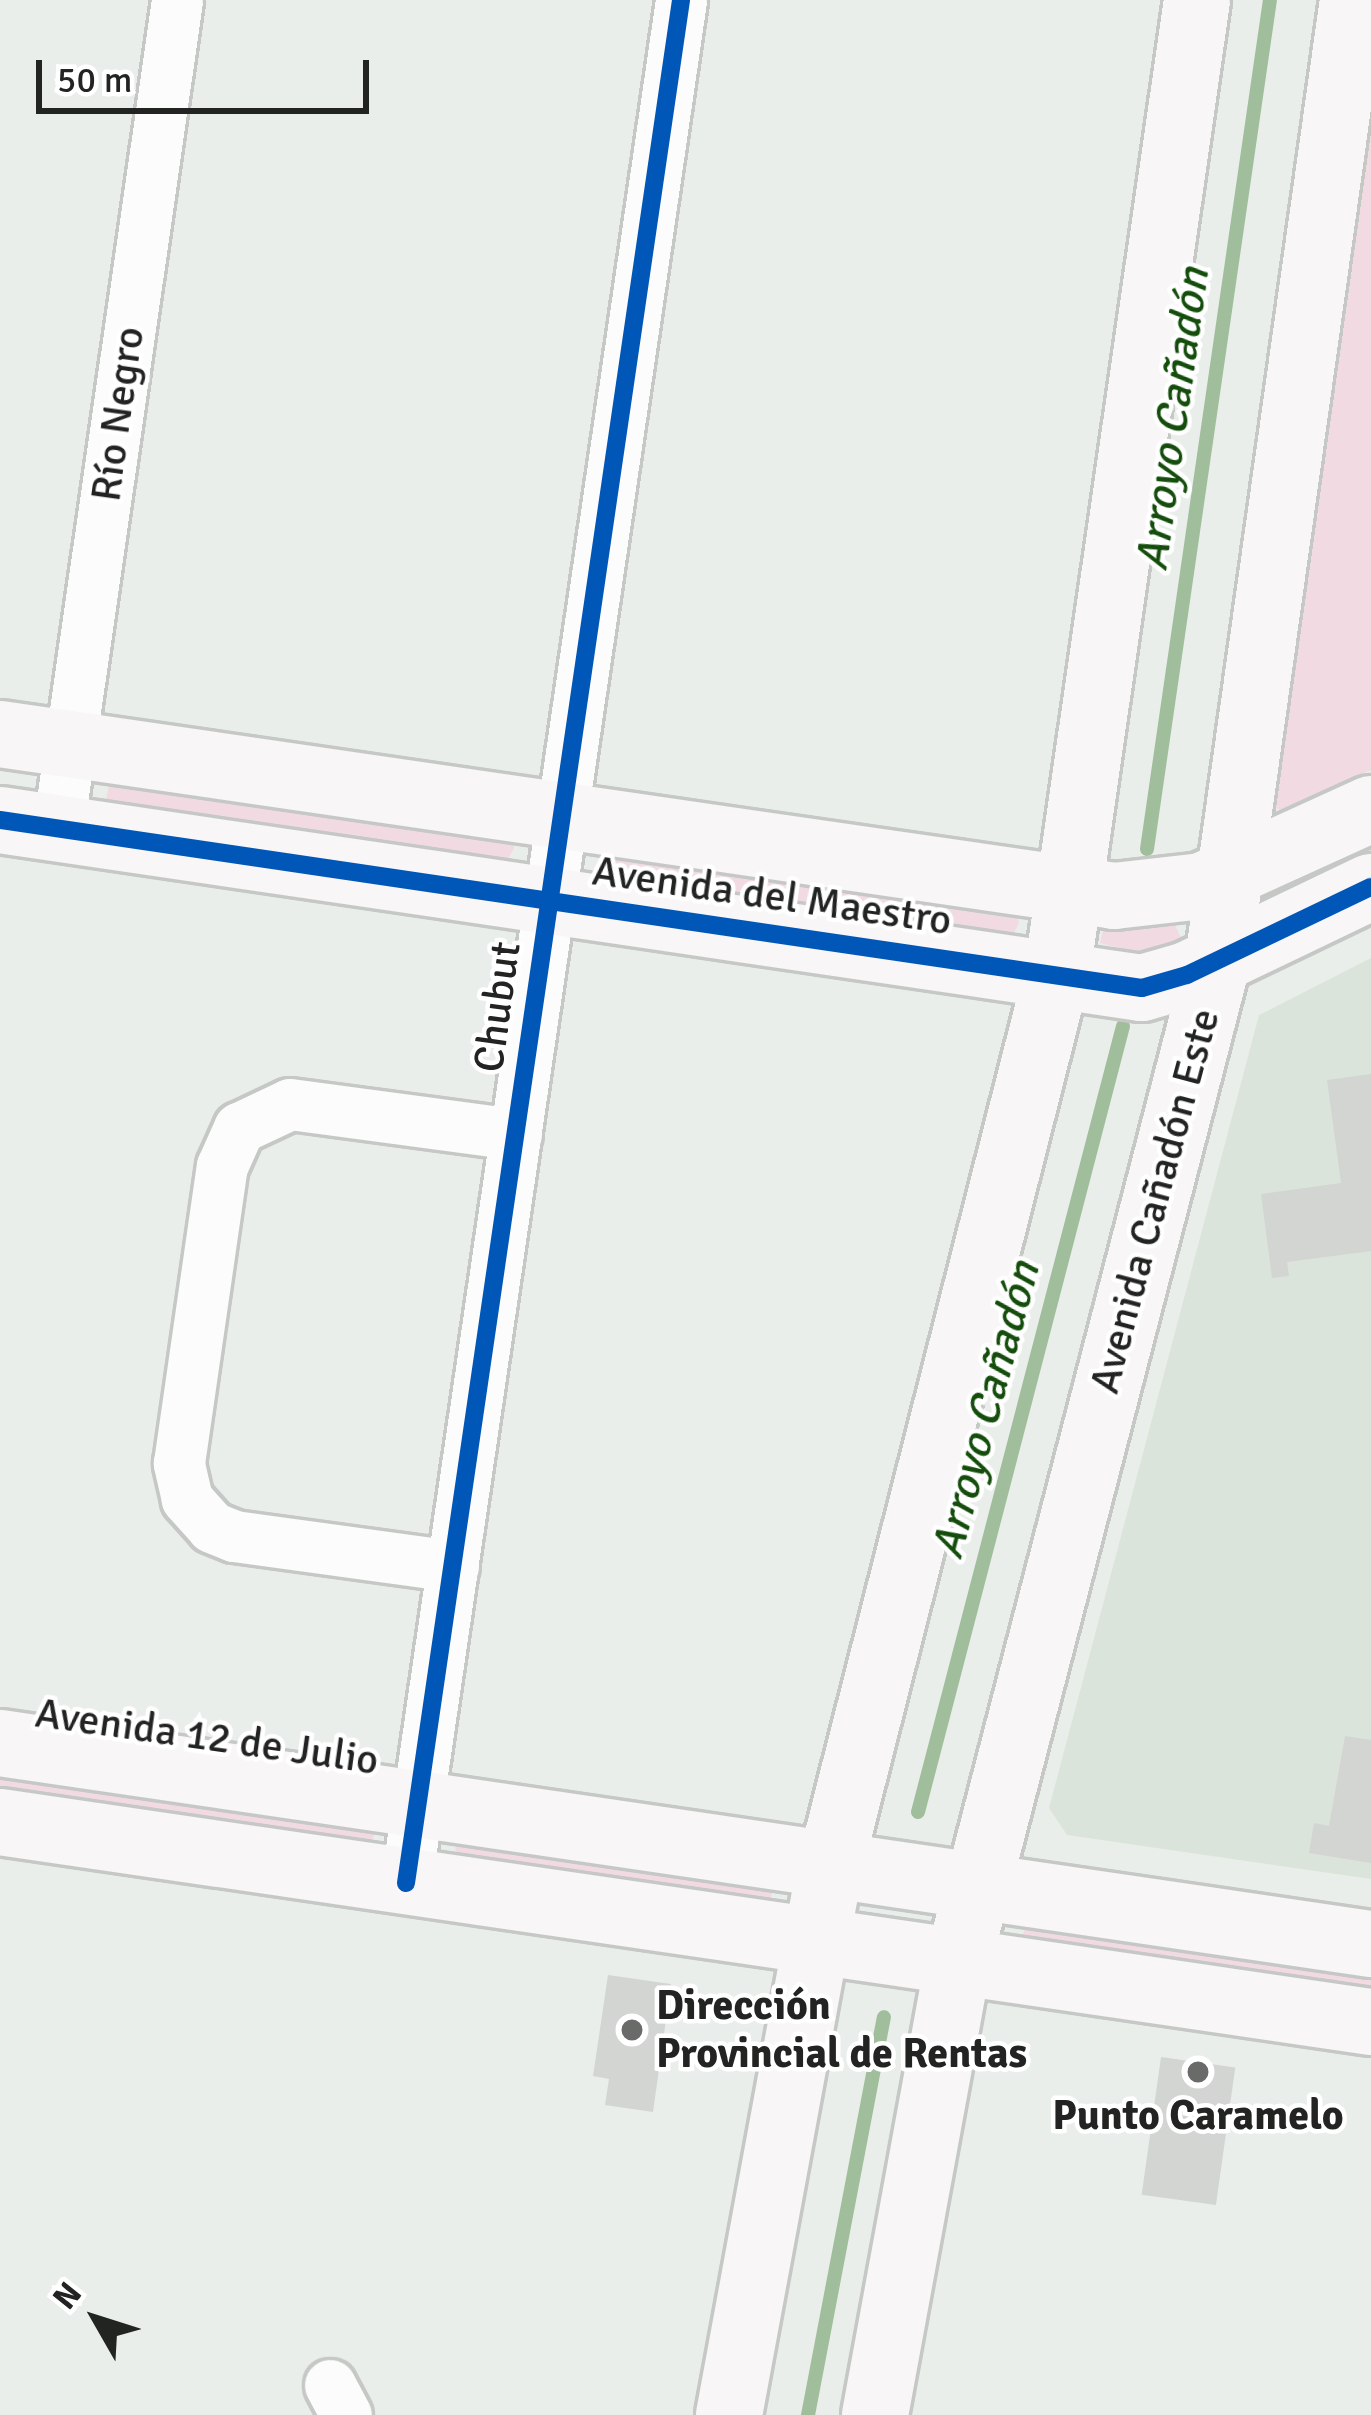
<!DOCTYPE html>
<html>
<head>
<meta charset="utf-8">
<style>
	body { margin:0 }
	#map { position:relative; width:1371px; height:2415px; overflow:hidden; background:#eaeeea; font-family:Signika,sans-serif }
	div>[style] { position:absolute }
	.built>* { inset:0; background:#dbe4da }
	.green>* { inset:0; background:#f2dae3 }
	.stream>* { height:14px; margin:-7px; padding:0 7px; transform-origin:7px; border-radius:7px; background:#a0be9c }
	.building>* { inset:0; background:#d2d5d2; transform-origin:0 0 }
	.roads { filter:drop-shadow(3px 0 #c5c8c5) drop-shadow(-3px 0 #c5c8c5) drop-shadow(0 3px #c5c8c5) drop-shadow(0 -3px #c5c8c5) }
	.street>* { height:51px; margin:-25.5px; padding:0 25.5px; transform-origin:25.5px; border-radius:25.5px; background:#fcfcfc }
	.secondary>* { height:66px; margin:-33px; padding:0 33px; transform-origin:33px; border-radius:33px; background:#f8f6f7 }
	.cycleway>* { height:18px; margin:-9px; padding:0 9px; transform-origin:9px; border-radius:9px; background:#0057b8 }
	.dots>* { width:33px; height:33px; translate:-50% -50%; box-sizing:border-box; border:6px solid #fff; border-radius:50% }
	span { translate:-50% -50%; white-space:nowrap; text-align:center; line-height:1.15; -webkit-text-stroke:9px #fff; paint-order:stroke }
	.street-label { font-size:42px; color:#222421 }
	.poi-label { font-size:42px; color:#222421; font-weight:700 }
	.left { translate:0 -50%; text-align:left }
	.water-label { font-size:45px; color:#144d0c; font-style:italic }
	.north { position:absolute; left:36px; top:2259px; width:120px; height:120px; -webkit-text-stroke:9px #fff; paint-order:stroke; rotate:309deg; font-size:33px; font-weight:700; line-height:48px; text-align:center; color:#222421 }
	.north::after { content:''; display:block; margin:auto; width:42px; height:54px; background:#222421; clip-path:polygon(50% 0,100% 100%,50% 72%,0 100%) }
	.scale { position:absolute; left:36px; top:60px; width:333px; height:54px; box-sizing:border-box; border:6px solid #222421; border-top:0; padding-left:15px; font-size:36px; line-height:42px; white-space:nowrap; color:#222421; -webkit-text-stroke:9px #fff; paint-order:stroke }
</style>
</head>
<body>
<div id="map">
	<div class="built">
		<div style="clip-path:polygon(1371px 958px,1371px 1879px,1067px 1835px,1049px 1808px,1259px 1015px)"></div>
	</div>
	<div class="green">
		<div style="clip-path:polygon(1371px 0,1371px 770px,1280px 810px,1272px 806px)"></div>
		<div style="clip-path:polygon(111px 777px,513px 842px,514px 848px,505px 865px,105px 804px)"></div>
		<div style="clip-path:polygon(616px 852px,1014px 910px,1019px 923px,1010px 940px,610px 878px)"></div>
		<div style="clip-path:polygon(1172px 919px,1183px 942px,1163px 960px,1100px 943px,1105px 922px)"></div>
		<div style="clip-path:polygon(0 1760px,374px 1826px,375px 1833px,370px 1845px,0 1803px)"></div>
		<div style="clip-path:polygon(456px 1839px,771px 1888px,772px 1894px,768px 1907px,455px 1861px)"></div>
		<div style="clip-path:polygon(1025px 1926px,1371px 1961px,1371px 2004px,1022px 1940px)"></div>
	</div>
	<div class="stream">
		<div style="left:1147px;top:849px;width:858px;rotate:-81.76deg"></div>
		<div style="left:918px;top:1812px;width:812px;rotate:-75.38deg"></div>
		<div style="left:808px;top:2415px;width:405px;rotate:-79.2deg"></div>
	</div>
	<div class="building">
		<div style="clip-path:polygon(1371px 1074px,1371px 1251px,1287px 1262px,1289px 1276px,1272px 1278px,1261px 1194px,1341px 1183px,1327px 1080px)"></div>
		<div style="clip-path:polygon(1345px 1736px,1371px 1740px,1371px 1863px,1309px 1853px,1314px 1823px,1329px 1826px)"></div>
		<div style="clip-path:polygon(608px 1975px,671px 1984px,653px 2112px,605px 2105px,609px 2079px,593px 2076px)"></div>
		<div style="left:1161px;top:2057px;width:75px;height:139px;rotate:8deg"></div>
	</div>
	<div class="roads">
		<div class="street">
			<div style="left:58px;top:829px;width:837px;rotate:-81.83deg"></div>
			<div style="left:453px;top:1566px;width:221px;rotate:-172.2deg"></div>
			<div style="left:234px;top:1536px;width:24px;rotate:-158deg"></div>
			<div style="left:212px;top:1527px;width:38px;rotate:-132deg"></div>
			<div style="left:187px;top:1499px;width:37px;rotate:-103deg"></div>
			<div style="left:179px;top:1463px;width:300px;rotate:-81.8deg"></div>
			<div style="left:222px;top:1166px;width:42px;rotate:-65.9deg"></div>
			<div style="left:239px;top:1128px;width:56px;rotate:-25.2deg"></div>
			<div style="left:290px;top:1104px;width:228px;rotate:7.6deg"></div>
			<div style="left:406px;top:1883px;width:1903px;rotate:-81.69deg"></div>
			<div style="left:330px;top:2385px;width:34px;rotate:62deg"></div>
		</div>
		<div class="secondary">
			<div style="left:0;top:734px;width:1126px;rotate:8.27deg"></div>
			<div style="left:1114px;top:896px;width:89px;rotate:-6.5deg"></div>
			<div style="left:1202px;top:886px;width:186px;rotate:-24.5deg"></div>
			<div style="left:0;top:820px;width:1154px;rotate:8.37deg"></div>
			<div style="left:1142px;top:988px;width:47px;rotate:-16.1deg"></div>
			<div style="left:1187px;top:975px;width:204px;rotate:-25.6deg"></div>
			<div style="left:0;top:1743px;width:1386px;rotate:8.34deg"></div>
			<div style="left:0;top:1822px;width:1386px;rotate:8.3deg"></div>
			<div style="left:729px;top:2415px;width:557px;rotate:-79.56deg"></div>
			<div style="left:830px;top:1867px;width:921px;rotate:-75.74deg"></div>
			<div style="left:1057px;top:974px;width:984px;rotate:-81.82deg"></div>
			<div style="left:875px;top:2415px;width:460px;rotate:-79.6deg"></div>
			<div style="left:958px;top:1963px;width:1036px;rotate:-75.47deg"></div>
			<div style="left:1218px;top:960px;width:969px;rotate:-82deg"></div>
		</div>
	</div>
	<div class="cycleway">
		<div style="left:0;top:820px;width:1154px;rotate:8.37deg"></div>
		<div style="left:1142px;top:988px;width:47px;rotate:-16.1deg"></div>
		<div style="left:1187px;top:975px;width:204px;rotate:-25.6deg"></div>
		<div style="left:406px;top:1883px;width:1903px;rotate:-81.69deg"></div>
	</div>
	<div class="dots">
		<div style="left:632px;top:2030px;background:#686b67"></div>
		<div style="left:1198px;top:2072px;background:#686b67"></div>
	</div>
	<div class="street-label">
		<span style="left:118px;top:414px;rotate:-82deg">Río Negro</span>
		<span style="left:772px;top:896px;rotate:8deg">Avenida del Maestro</span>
		<span style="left:498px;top:1007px;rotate:-82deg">Chubut</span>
		<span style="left:1155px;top:1201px;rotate:-75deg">Avenida Cañadón Este</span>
		<span style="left:207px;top:1737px;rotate:8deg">Avenida 12 de Julio</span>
	</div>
	<div class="poi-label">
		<span class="left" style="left:656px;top:2030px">Dirección<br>Provincial de Rentas</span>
		<span style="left:1198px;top:2116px">Punto Caramelo</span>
	</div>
	<div class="water-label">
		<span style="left:1173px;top:419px;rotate:-82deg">Arroyo Cañadón</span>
		<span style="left:986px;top:1410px;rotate:-75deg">Arroyo Cañadón</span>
	</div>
	<div class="north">N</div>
	<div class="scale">50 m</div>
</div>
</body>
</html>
